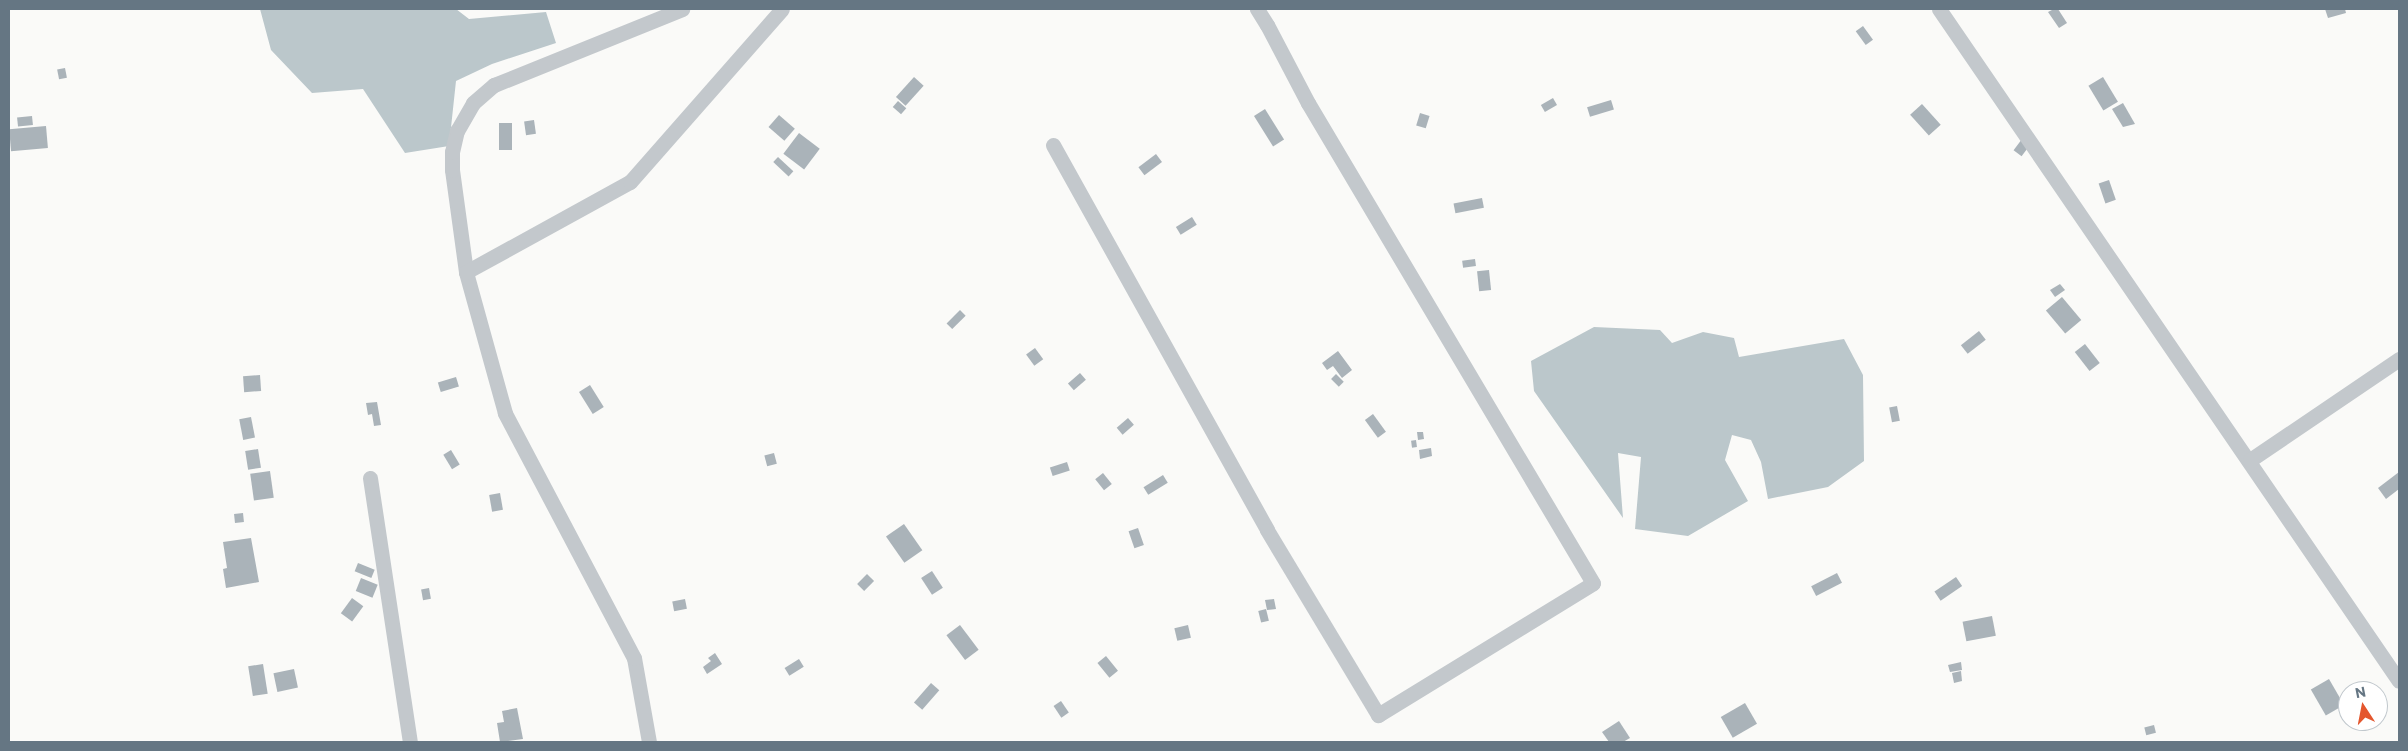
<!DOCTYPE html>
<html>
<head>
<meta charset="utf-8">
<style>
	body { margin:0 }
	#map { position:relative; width:2408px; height:751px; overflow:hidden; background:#fafaf8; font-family:Commissioner,sans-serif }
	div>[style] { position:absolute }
	.water>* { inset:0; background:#bbc7cb }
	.building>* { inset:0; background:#aab3b9; transform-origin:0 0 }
	.street>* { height:15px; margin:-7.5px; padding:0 7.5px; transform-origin:7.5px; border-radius:7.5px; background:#c3c8cc }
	span { translate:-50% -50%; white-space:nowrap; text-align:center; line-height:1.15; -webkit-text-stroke:5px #fff; paint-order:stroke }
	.frame { position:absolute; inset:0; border:10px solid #657683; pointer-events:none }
	.north { position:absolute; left:2338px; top:681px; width:50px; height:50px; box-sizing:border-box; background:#fff; border:1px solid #c1c8cd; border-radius:50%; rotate:349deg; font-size:14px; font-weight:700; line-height:20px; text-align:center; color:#657683 }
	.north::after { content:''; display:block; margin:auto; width:18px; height:22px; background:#e4572e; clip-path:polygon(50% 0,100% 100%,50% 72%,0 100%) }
</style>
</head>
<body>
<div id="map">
	<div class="water">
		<div style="clip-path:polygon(260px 9px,456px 9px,469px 19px,546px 12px,556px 43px,492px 64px,456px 81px,449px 146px,405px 153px,363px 89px,312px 93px,271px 50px)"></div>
		<div style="clip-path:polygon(1594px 327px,1660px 330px,1672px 343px,1703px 332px,1734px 338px,1739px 357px,1844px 339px,1863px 375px,1864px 461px,1828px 487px,1768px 499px,1761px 462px,1751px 440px,1732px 435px,1725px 460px,1748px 501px,1688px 536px,1635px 529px,1641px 457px,1618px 453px,1623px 518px,1534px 391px,1531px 361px)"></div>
	</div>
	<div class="building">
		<div style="clip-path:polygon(2054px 9px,2058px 9px,2067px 23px,2059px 28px,2048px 12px)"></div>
		<div style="clip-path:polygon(2325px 9px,2345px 9px,2346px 13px,2328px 18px)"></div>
		<div style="left:1863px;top:26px;width:17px;height:9px;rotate:54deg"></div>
		<div style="left:65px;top:68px;width:10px;height:8px;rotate:79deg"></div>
		<div style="left:914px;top:77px;width:13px;height:27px;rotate:42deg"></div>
		<div style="left:2103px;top:77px;width:29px;height:17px;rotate:59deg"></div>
		<div style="left:1553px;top:98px;width:8px;height:14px;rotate:60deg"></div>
		<div style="left:1611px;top:100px;width:10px;height:25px;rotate:73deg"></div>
		<div style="left:898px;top:101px;width:11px;height:8px;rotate:41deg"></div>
		<div style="clip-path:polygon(2123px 103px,2135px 124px,2123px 127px,2112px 109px)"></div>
		<div style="left:1922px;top:104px;width:28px;height:16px;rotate:48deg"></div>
		<div style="left:1265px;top:109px;width:36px;height:13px;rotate:58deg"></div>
		<div style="left:1420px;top:113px;width:10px;height:13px;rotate:17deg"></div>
		<div style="left:779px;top:115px;width:21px;height:16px;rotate:41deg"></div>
		<div style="left:32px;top:116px;width:9px;height:15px;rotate:84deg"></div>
		<div style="left:534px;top:120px;width:14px;height:10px;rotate:82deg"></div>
		<div style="left:499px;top:123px;width:13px;height:27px"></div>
		<div style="left:46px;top:126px;width:22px;height:37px;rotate:85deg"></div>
		<div style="left:799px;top:133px;width:26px;height:26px;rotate:37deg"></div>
		<div style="left:2022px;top:139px;width:10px;height:14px;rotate:37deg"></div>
		<div style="left:1156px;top:154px;width:10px;height:22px;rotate:53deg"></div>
		<div style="left:778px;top:157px;width:21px;height:7px;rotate:43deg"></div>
		<div style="left:2109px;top:180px;width:21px;height:11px;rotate:71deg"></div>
		<div style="left:1482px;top:198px;width:10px;height:29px;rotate:79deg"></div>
		<div style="left:1192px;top:217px;width:9px;height:19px;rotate:58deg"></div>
		<div style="left:1475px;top:259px;width:7px;height:13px;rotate:82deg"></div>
		<div style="left:1489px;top:270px;width:20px;height:12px;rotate:84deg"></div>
		<div style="clip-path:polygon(2060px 284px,2065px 290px,2055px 297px,2050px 290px)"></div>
		<div style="left:2062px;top:297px;width:30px;height:21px;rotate:50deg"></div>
		<div style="left:960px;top:310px;width:8px;height:19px;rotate:45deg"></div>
		<div style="left:1979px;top:331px;width:11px;height:23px;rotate:52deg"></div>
		<div style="left:2085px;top:344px;width:24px;height:13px;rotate:52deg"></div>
		<div style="left:1035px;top:348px;width:14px;height:11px;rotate:54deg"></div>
		<div style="clip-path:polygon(1338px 351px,1352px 370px,1342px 378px,1333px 366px,1327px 370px,1322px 363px)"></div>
		<div style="left:1080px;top:373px;width:9px;height:16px;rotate:49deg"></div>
		<div style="left:1336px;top:374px;width:11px;height:7px;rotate:45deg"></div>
		<div style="left:260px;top:375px;width:16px;height:17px;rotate:86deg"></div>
		<div style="left:456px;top:377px;width:10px;height:19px;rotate:73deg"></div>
		<div style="left:590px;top:385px;width:26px;height:13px;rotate:58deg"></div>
		<div style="clip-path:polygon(377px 402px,381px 425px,374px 426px,372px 414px,368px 415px,366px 403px)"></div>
		<div style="left:1897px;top:406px;width:15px;height:8px;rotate:79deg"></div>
		<div style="left:1373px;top:414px;width:22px;height:10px;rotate:54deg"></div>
		<div style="left:251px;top:417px;width:21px;height:12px;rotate:79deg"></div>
		<div style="left:1128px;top:418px;width:9px;height:15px;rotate:49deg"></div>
		<div style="clip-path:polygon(1417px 432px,1423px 432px,1424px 439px,1418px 440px)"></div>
		<div style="left:1416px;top:440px;width:7px;height:5px;rotate:82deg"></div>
		<div style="clip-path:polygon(1431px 448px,1432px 456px,1420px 459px,1419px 450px)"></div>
		<div style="left:258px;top:449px;width:19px;height:13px;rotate:81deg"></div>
		<div style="left:451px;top:450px;width:17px;height:9px;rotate:59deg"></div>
		<div style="left:774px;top:453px;width:11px;height:10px;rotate:75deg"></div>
		<div style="left:1067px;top:462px;width:9px;height:18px;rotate:72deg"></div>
		<div style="left:270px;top:471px;width:27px;height:20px;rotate:82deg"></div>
		<div style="clip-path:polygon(2399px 472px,2399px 489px,2386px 499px,2378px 488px)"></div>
		<div style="left:1103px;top:473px;width:14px;height:10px;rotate:51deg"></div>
		<div style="left:1163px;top:475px;width:9px;height:23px;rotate:58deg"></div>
		<div style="left:500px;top:493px;width:17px;height:11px;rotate:80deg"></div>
		<div style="left:243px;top:513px;width:9px;height:9px;rotate:84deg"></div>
		<div style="left:904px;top:524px;width:32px;height:22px;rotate:55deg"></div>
		<div style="left:1138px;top:528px;width:18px;height:10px;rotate:71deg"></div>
		<div style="clip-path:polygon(251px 538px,259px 582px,226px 588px,223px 569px,227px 568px,223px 542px)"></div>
		<div style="left:358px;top:563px;width:18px;height:9px;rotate:22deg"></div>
		<div style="left:932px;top:571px;width:20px;height:13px;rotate:57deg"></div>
		<div style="left:1837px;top:573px;width:11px;height:29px;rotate:63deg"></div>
		<div style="left:867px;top:574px;width:10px;height:14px;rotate:45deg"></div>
		<div style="left:1956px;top:577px;width:11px;height:26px;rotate:56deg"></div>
		<div style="left:361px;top:578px;width:18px;height:14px;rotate:22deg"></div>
		<div style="left:429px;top:588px;width:11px;height:8px;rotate:80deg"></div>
		<div style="left:352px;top:598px;width:14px;height:19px;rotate:36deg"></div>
		<div style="left:685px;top:599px;width:10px;height:13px;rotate:79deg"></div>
		<div style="clip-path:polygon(1274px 599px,1276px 609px,1267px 610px,1265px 600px)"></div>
		<div style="left:1266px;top:609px;width:12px;height:8px;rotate:76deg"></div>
		<div style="left:1992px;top:616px;width:20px;height:30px;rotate:79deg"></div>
		<div style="left:960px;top:625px;width:31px;height:17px;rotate:53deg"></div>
		<div style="left:1188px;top:625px;width:13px;height:14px;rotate:77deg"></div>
		<div style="clip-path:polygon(715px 653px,722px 664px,707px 674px,703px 667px,711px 661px,708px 658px)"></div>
		<div style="left:1106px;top:656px;width:19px;height:11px;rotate:51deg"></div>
		<div style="left:799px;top:659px;width:9px;height:17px;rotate:58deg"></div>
		<div style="clip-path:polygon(1961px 662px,1962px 670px,1950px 672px,1948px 665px)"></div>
		<div style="left:263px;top:664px;width:30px;height:15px;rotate:81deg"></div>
		<div style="left:294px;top:669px;width:19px;height:21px;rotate:78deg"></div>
		<div style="clip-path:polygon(1961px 671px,1962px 681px,1954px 683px,1952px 673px)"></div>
		<div style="left:2329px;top:679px;width:30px;height:21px;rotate:60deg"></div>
		<div style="left:931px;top:683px;width:11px;height:26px;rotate:41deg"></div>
		<div style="left:1061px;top:701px;width:14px;height:9px;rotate:56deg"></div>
		<div style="left:1745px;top:703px;width:24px;height:28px;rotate:60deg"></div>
		<div style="clip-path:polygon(517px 708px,523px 739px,500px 742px,497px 723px,504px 722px,502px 711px)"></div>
		<div style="clip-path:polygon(1619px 721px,1630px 738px,1623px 742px,1609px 742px,1602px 732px)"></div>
		<div style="left:2154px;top:725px;width:8px;height:10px;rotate:76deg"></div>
	</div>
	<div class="street">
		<div style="left:1939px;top:9px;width:814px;rotate:55.61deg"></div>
		<div style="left:1053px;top:145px;width:440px;rotate:60.9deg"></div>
		<div style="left:1267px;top:530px;width:216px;rotate:59deg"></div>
		<div style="left:1378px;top:715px;width:252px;rotate:-31.5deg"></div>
		<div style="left:1593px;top:583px;width:558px;rotate:-120.7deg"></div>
		<div style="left:1308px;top:103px;width:88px;rotate:-117.7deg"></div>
		<div style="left:1267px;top:25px;width:19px;rotate:-122deg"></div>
		<div style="left:466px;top:272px;width:103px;rotate:-97.8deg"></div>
		<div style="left:452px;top:170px;width:18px;rotate:-90deg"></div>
		<div style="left:452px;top:152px;width:22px;rotate:-77deg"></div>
		<div style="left:457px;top:131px;width:32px;rotate:-60deg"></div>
		<div style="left:473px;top:103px;width:28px;rotate:-41deg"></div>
		<div style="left:494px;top:85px;width:203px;rotate:-22deg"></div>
		<div style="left:2250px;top:460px;width:180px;rotate:-34.1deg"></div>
		<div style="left:370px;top:478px;width:267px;rotate:81.4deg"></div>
		<div style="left:649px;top:742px;width:85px;rotate:-100.1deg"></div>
		<div style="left:634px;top:658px;width:277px;rotate:-117.8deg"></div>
		<div style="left:505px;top:413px;width:146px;rotate:-105.5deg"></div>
		<div style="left:466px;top:272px;width:187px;rotate:-28.8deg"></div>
		<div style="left:630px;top:182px;width:230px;rotate:-48.7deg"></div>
	</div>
	<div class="frame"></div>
	<div class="north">N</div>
</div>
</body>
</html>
